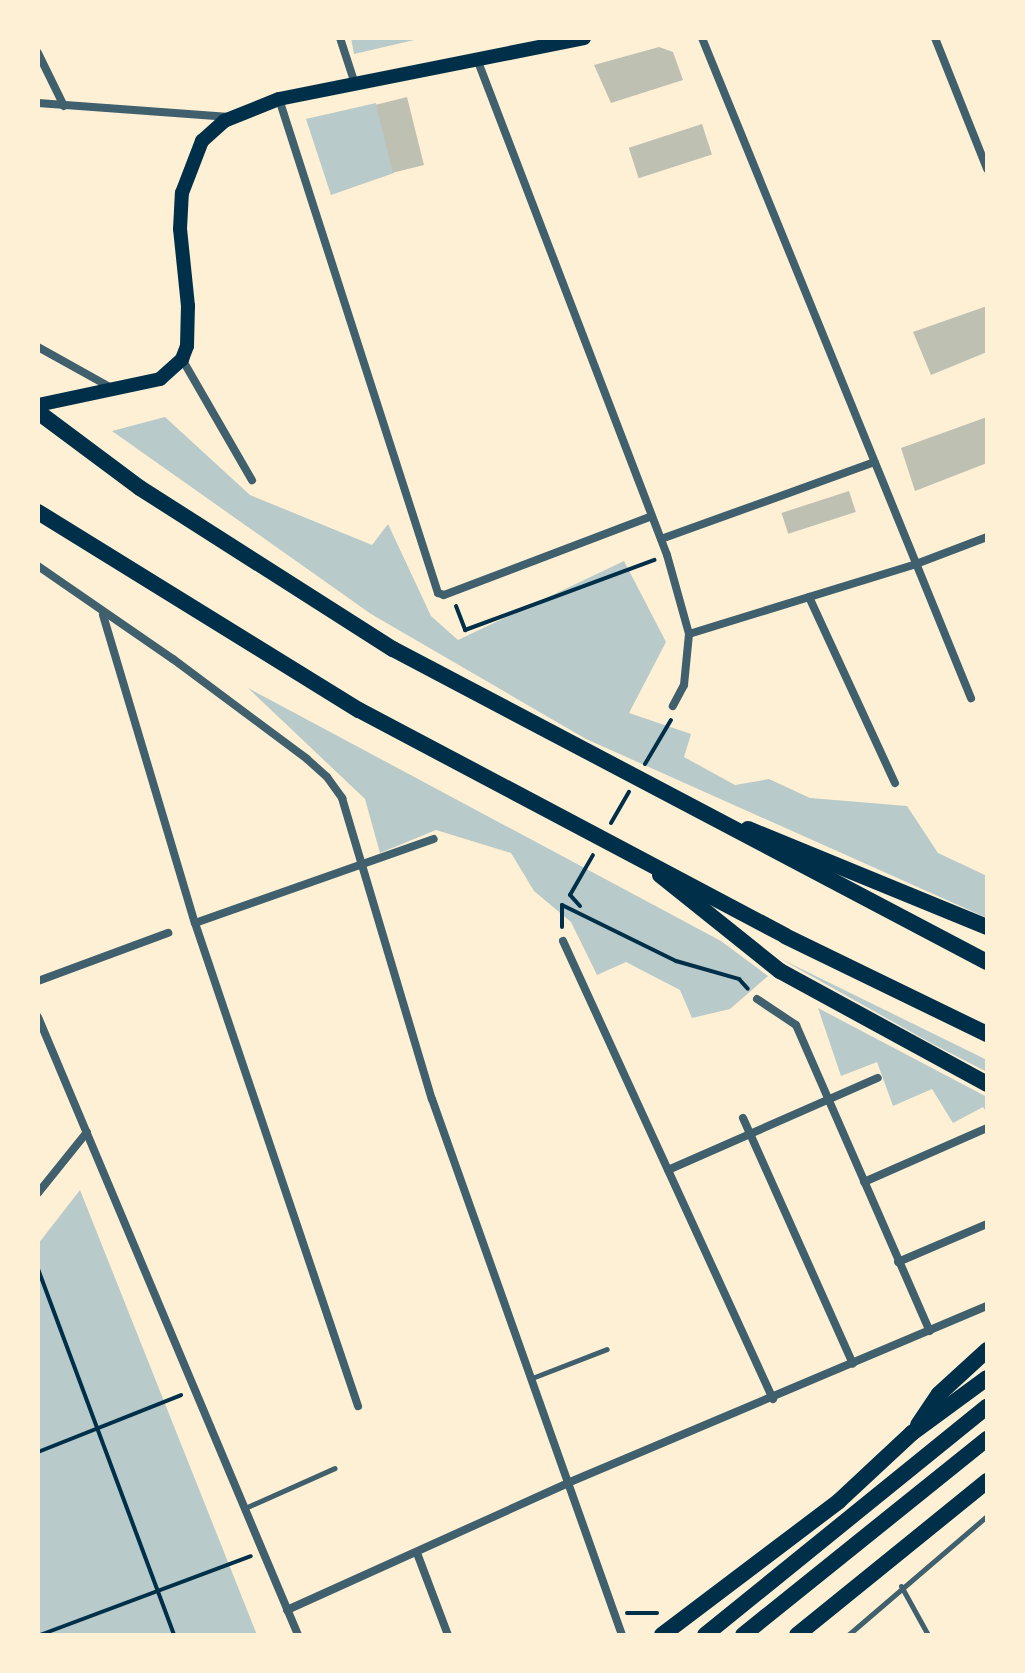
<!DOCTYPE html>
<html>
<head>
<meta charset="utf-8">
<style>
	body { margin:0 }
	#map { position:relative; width:1025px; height:1673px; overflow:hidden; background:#fdf0d5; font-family:Ubuntu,sans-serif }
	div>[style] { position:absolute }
	.green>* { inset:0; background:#b9caca }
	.building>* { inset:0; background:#bec0b2; transform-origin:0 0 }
	.path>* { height:4px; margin:-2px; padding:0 2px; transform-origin:2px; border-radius:2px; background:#003049 }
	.service>* { height:5px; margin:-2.5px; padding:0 2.5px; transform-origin:2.5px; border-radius:2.5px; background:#3f606c }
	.minor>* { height:8px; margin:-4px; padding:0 4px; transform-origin:4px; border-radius:4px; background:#3f606c }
	.secondary>* { height:14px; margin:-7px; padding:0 7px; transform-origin:7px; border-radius:7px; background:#003049 }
	.primary>* { height:16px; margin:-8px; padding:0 8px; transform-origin:8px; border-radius:8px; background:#003049 }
	.trunk>* { height:16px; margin:-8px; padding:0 8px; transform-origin:8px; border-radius:8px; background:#003049 }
	span { translate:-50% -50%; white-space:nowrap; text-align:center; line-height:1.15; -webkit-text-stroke:8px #fdf0d5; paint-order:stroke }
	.frame { position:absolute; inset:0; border:40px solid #fdf0d5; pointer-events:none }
</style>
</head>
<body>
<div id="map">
	<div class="green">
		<div style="clip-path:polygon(351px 38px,423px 38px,354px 54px)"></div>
		<div style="clip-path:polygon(376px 103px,394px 173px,331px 195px,306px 119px)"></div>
		<div style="clip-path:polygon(165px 417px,250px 495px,372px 545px,388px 524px,431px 616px,458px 640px,624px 561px,666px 642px,629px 713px,691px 734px,684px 757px,735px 785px,769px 779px,810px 798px,907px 806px,938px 853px,987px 876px,987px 918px,586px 739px,371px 614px,112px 431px)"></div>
		<div style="clip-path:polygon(248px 688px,721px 941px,768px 976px,730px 1009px,692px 1018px,680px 990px,626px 962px,597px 975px,571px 922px,534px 891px,511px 853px,436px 830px,380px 853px,365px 799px)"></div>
		<div style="clip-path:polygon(779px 958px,987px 1060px,987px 1072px,929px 1042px)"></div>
		<div style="clip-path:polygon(818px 1008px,987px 1097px,987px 1113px,983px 1107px,953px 1123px,932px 1089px,893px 1106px,877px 1062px,841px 1076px)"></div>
		<div style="clip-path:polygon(80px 1190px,257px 1635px,38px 1635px,38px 1244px)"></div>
	</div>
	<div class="building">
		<div style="clip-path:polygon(659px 47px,673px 52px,683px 80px,611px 103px,594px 65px)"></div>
		<div style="left:407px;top:97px;width:70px;height:32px;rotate:76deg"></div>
		<div style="left:702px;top:124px;width:32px;height:77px;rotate:72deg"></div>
		<div style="clip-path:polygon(987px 306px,987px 352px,931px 375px,913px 332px)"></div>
		<div style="clip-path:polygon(987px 417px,987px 463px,915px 491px,901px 448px)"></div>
		<div style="left:849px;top:491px;width:22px;height:71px;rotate:72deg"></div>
	</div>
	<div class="path">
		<div style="left:456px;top:606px;width:26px;rotate:69deg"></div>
		<div style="left:465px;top:630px;width:202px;rotate:-20.3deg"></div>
		<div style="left:645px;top:764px;width:51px;rotate:-59.4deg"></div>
		<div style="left:611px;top:823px;width:36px;rotate:-60deg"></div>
		<div style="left:562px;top:905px;width:127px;rotate:26.2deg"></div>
		<div style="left:676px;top:961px;width:66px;rotate:15.9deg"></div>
		<div style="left:739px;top:979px;width:13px;rotate:48deg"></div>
		<div style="left:562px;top:905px;width:22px;rotate:90deg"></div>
		<div style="left:580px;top:906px;width:15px;rotate:-132deg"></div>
		<div style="left:570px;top:895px;width:46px;rotate:-60.1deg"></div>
		<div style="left:38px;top:1269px;width:390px;rotate:69.6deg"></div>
		<div style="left:38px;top:1452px;width:154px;rotate:-21.7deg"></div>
		<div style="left:627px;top:1613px;width:30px"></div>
		<div style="left:40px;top:1635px;width:225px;rotate:-20.5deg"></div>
	</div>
	<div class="service">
		<div style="left:532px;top:1378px;width:80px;rotate:-21.1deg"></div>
		<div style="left:245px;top:1508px;width:98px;rotate:-24deg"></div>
		<div style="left:901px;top:1586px;width:56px;rotate:61.1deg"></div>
		<div style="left:848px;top:1635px;width:183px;rotate:-40.6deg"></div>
	</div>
	<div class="minor">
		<div style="left:340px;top:38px;width:48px;rotate:71.9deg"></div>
		<div style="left:702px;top:38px;width:713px;rotate:67.83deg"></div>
		<div style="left:935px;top:38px;width:141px;rotate:68.3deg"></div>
		<div style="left:38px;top:53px;width:59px;rotate:63.9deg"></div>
		<div style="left:477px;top:59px;width:531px;rotate:69.04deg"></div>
		<div style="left:667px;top:555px;width:82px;rotate:74.4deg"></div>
		<div style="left:689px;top:634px;width:51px;rotate:95.6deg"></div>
		<div style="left:684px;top:685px;width:24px;rotate:118deg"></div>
		<div style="left:279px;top:99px;width:519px;rotate:72.16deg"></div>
		<div style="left:438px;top:593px;width:6px;rotate:18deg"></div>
		<div style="left:444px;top:595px;width:222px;rotate:-20.8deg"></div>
		<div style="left:38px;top:103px;width:192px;rotate:4.2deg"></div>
		<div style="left:38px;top:347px;width:82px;rotate:29.1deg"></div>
		<div style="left:182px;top:359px;width:140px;rotate:60deg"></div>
		<div style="left:661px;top:539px;width:227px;rotate:-19.8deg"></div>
		<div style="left:38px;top:566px;width:164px;rotate:34.6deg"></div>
		<div style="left:173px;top:659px;width:167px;rotate:36.7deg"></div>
		<div style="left:307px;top:759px;width:27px;rotate:42deg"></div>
		<div style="left:327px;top:777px;width:26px;rotate:54deg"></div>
		<div style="left:342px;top:798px;width:314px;rotate:73.4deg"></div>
		<div style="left:432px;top:1099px;width:569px;rotate:70.48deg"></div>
		<div style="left:809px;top:597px;width:205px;rotate:65.2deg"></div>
		<div style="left:103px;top:615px;width:321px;rotate:73.4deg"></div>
		<div style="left:195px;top:923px;width:510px;rotate:71.35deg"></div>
		<div style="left:689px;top:634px;width:238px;rotate:-17.1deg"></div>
		<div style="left:916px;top:564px;width:76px;rotate:-20.8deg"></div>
		<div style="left:195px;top:923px;width:253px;rotate:-19.4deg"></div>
		<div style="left:563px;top:941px;width:504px;rotate:65.37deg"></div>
		<div style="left:38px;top:981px;width:139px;rotate:-20.3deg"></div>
		<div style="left:757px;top:999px;width:47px;rotate:33.7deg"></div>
		<div style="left:796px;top:1025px;width:334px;rotate:66.4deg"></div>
		<div style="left:38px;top:1017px;width:670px;rotate:67.18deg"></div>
		<div style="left:743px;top:1118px;width:269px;rotate:65.9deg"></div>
		<div style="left:668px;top:1170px;width:229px;rotate:-23.7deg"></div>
		<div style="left:864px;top:1182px;width:134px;rotate:-23.7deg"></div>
		<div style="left:38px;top:1193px;width:78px;rotate:-51.2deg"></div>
		<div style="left:898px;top:1262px;width:97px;rotate:-23.1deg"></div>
		<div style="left:417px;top:1553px;width:88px;rotate:69.3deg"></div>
		<div style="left:287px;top:1610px;width:311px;rotate:-24.3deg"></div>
		<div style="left:570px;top:1482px;width:453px;rotate:-22.9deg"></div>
	</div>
	<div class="secondary">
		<div style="left:38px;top:405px;width:125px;rotate:-12deg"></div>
		<div style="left:160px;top:379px;width:30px;rotate:-42deg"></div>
		<div style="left:182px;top:359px;width:14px;rotate:-69deg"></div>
		<div style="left:187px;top:346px;width:40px;rotate:-88.6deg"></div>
		<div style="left:188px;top:306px;width:77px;rotate:-95.9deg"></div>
		<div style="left:180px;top:229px;width:36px;rotate:-87deg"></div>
		<div style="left:182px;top:193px;width:56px;rotate:-69deg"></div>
		<div style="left:202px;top:141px;width:30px;rotate:-42deg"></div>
		<div style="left:224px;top:121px;width:59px;rotate:-21.8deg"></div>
		<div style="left:279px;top:99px;width:311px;rotate:-11.3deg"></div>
	</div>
	<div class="primary">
		<div style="left:748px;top:829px;width:258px;rotate:22.3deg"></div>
		<div style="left:660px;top:875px;width:154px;rotate:38.7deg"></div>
		<div style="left:780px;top:971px;width:236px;rotate:28.6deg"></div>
		<div style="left:918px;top:1425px;width:37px;rotate:-56deg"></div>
		<div style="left:939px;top:1394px;width:65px;rotate:-42.5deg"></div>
		<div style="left:662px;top:1635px;width:222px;rotate:-37.1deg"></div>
		<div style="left:839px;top:1501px;width:100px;rotate:-43deg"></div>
		<div style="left:912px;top:1433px;width:93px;rotate:-36.3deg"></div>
		<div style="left:705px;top:1635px;width:363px;rotate:-39deg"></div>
		<div style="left:743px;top:1635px;width:313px;rotate:-38.8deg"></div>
		<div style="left:797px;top:1635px;width:245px;rotate:-39deg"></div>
	</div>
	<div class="trunk">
		<div style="left:38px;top:412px;width:127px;rotate:36.7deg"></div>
		<div style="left:140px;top:488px;width:300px;rotate:32.5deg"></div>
		<div style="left:393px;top:649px;width:671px;rotate:27.79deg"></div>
		<div style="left:38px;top:512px;width:377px;rotate:31.7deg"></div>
		<div style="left:359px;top:710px;width:482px;rotate:27.9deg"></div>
		<div style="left:785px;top:936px;width:225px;rotate:25.9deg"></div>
	</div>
	<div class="frame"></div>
</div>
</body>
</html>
